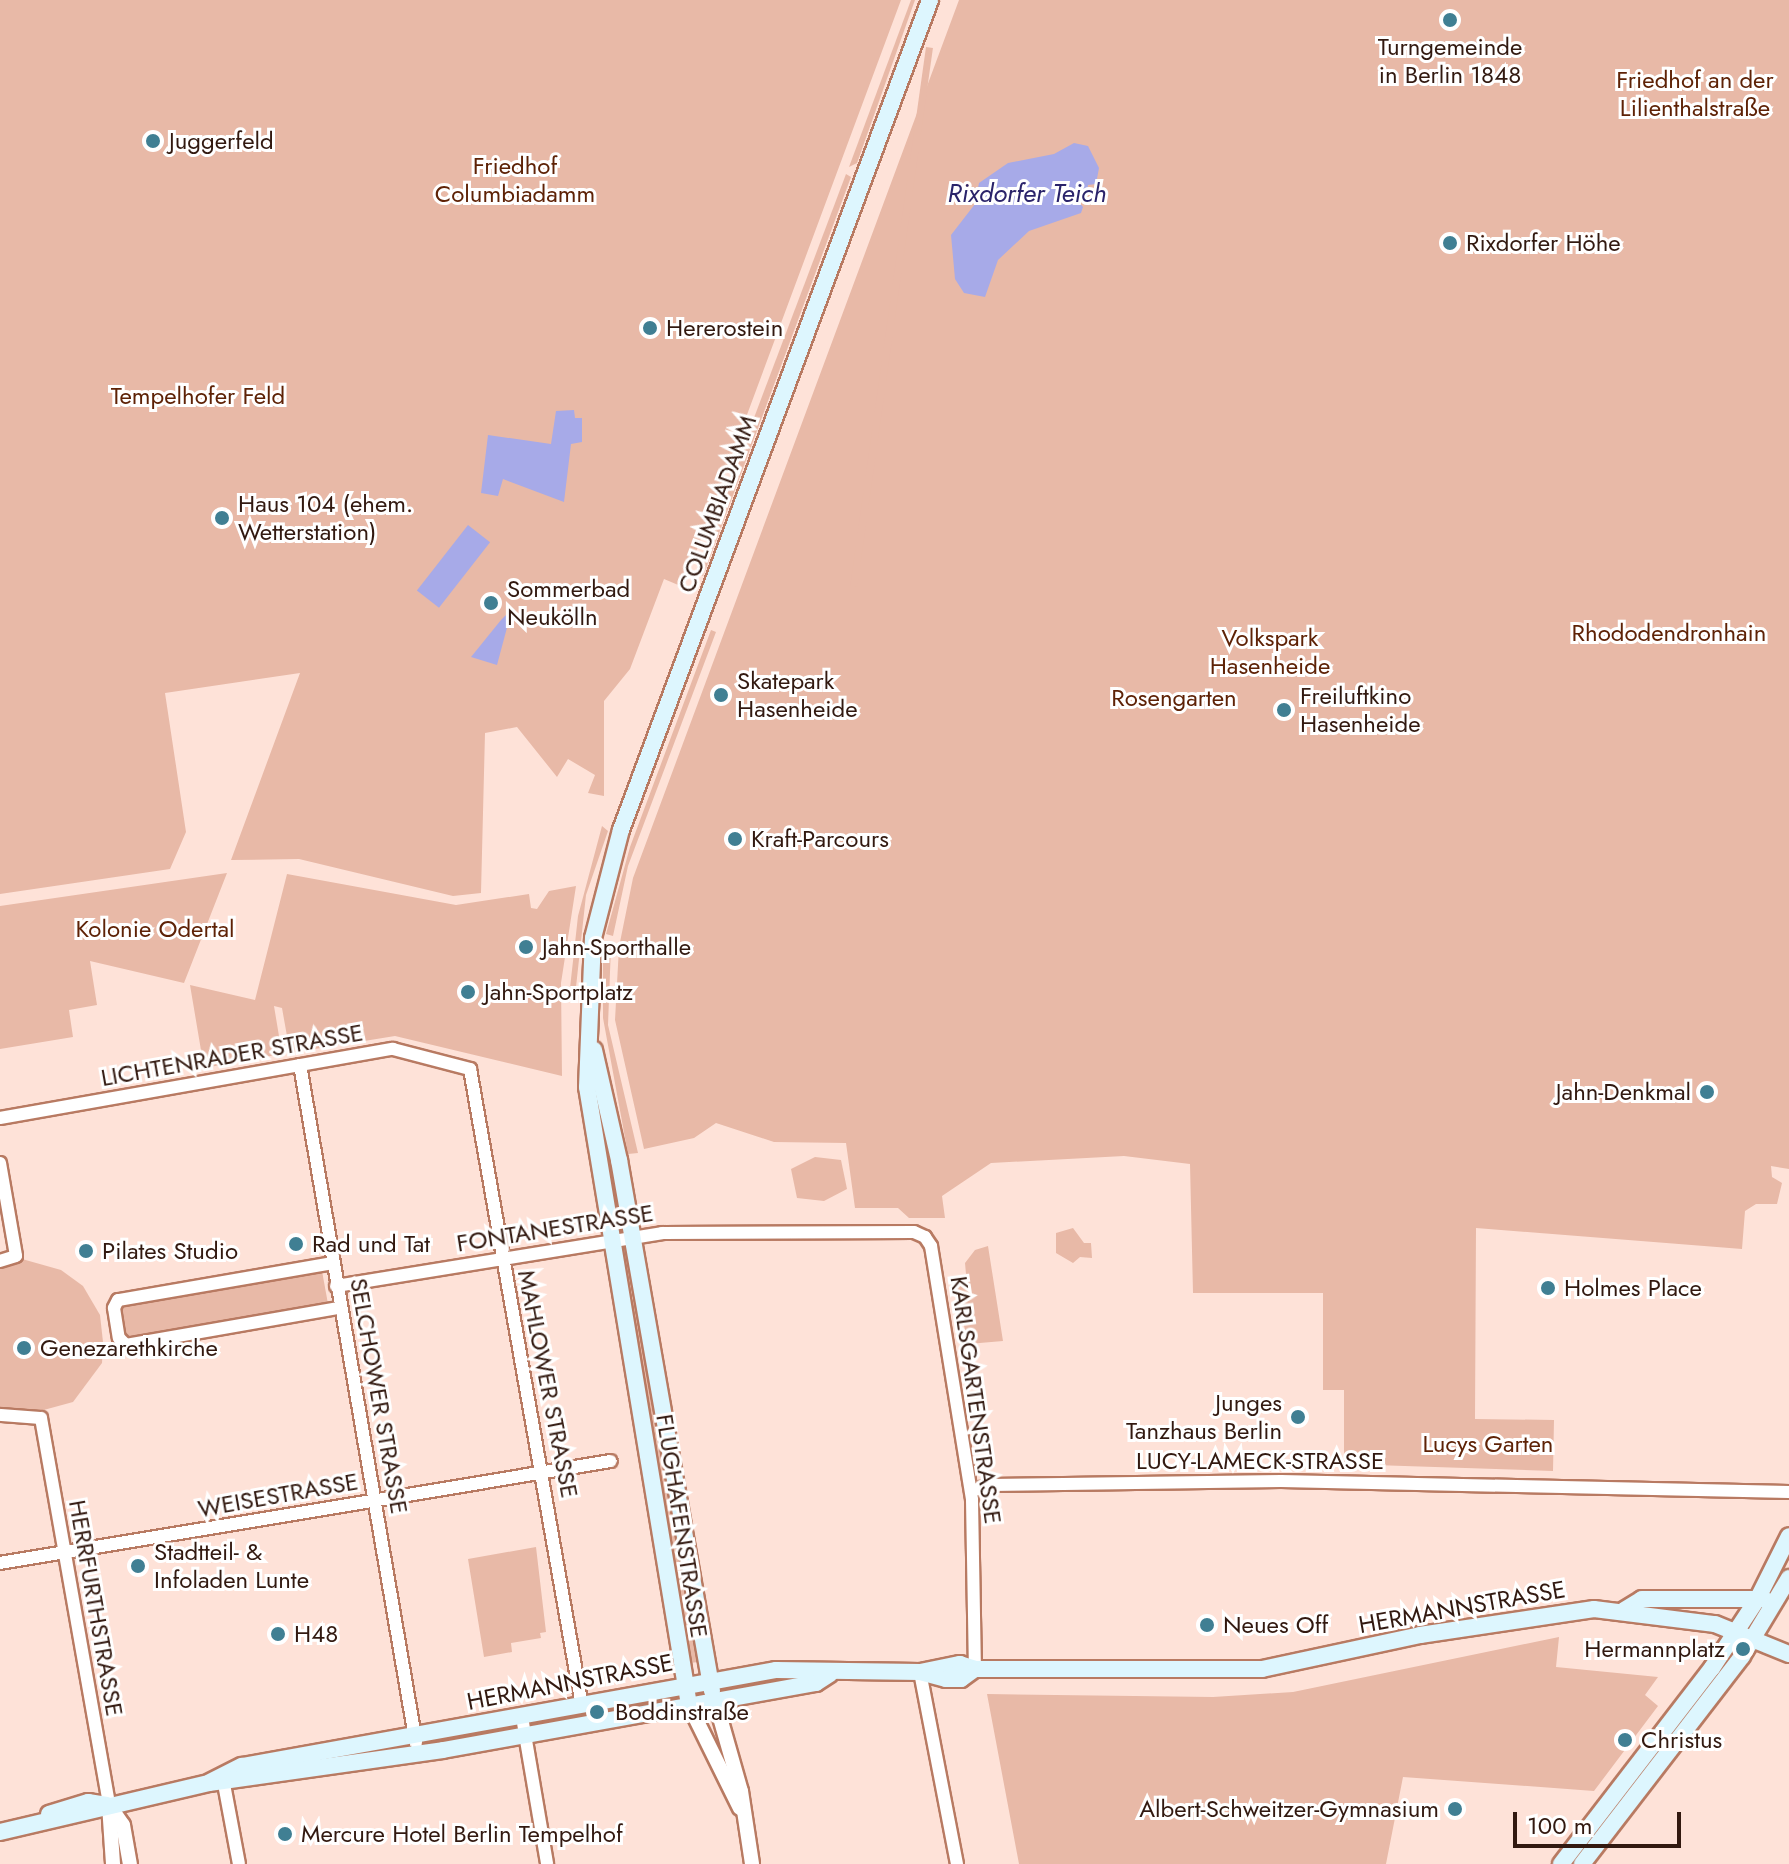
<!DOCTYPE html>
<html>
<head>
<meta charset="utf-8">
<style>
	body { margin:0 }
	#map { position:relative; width:1789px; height:1864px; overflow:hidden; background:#fee2d8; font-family:Jost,sans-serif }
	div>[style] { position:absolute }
	.green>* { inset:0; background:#e8b9a7; transform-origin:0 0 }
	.water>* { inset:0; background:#a7aae8; transform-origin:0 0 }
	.roads { filter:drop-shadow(2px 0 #b87a62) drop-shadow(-2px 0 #b87a62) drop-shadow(0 2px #b87a62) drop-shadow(0 -2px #b87a62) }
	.minor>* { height:12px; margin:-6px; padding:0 6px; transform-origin:6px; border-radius:6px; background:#fff }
	.tertiary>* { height:14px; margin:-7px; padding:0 7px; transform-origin:7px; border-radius:7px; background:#fff }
	.secondary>* { height:16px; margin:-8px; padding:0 8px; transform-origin:8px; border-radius:8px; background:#ddf6fe }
	.dots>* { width:22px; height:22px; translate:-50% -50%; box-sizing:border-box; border:4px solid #fff; border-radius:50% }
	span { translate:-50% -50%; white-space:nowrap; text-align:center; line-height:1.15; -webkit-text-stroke:6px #fff; paint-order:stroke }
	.poi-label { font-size:24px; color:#321910 }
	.left { translate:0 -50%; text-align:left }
	.right { translate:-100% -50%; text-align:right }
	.park-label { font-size:24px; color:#5e2206 }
	.street-label { font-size:24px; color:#321910 }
	.water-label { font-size:26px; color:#2a236a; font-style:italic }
	.scale { position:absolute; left:1513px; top:1812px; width:168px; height:36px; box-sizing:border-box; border:4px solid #321910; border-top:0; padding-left:10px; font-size:24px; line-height:28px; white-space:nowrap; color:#321910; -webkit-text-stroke:6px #fff; paint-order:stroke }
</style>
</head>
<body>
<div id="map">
	<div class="green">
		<div style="clip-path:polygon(0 0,901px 0,683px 587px,664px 579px,630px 669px,604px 701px,604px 796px,588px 793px,595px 775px,568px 759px,557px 777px,517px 727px,485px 733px,481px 893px,453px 896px,299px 859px,231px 860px,300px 673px,165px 693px,186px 832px,170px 869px,0 894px)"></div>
		<div style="clip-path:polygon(911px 0,915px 0,857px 163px,849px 167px)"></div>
		<div style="clip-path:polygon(959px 0,1789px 0,1789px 1169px,1771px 1166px,1772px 1177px,1782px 1183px,1777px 1204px,1756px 1204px,1745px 1211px,1742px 1249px,1476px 1228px,1475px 1419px,1554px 1420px,1553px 1471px,1344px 1464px,1344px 1390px,1323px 1390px,1323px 1293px,1193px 1293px,1190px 1164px,1124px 1156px,991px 1163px,942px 1196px,945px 1218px,909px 1218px,898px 1208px,855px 1208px,846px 1143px,774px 1142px,716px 1123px,694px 1138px,644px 1149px,615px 1020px,619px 947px,633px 878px)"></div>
		<div style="left:926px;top:47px;width:7px;height:544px;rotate:8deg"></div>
		<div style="clip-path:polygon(846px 174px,851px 177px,705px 571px,703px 576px,695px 574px)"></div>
		<div style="clip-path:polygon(711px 630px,716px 632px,628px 866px,613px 936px,606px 934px,630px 847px)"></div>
		<div style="clip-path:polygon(602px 826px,608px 831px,586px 895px,576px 987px,570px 988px,578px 916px)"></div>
		<div style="clip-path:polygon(227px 873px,184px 983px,90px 961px,97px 1005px,69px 1010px,73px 1037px,0 1049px,0 906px)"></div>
		<div style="clip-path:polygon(287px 874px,456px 905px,529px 894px,531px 908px,537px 909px,549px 891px,576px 886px,561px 983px,562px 1076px,395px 1036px,290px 1053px,282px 1008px,274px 1006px,282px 1054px,204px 1068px,190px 985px,255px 1000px)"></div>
		<div style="clip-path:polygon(611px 946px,608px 1025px,638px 1153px,628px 1154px,603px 1018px,603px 949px)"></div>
		<div style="clip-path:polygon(815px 1157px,841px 1160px,847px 1189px,824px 1201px,797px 1198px,791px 1169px)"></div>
		<div style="clip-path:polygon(1073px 1228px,1084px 1243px,1091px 1243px,1092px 1258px,1080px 1257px,1073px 1263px,1056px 1253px,1056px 1233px)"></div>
		<div style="clip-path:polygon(988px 1246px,1003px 1341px,968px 1344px,955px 1284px,966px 1274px,965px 1263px,975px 1250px)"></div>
		<div style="clip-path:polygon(22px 1259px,61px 1270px,83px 1286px,100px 1315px,103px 1342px,102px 1363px,73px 1402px,29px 1414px,0 1408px,0 1268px)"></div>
		<div style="clip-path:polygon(322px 1271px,328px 1304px,129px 1340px,124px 1337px,120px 1304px)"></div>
		<div style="clip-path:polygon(635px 1302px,698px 1662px,690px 1663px,631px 1304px)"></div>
		<div style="clip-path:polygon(536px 1547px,546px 1632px,540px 1633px,541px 1638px,511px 1643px,512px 1652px,484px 1657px,468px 1559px)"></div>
		<div style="clip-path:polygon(1559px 1637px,1556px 1667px,1658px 1677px,1645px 1695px,1658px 1706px,1594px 1791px,1403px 1777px,1386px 1864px,1019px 1864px,987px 1694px,1213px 1697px,1293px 1692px)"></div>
	</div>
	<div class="water">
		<div style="clip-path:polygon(1074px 143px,1088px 146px,1099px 168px,1096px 184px,1088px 185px,1087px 193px,1073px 195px,1083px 207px,1081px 213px,1029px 231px,998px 260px,985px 297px,964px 293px,955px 279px,951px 235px,975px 204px,979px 183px,1008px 163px,1054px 154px)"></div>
		<div style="clip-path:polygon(574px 410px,575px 418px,582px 418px,582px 442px,571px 444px,564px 502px,503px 479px,498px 496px,481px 493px,488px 435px,551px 444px,556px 411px)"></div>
		<div style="left:468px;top:525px;width:28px;height:83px;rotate:38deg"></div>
		<div style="clip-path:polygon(512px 609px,497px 665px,471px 657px,501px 620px)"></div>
	</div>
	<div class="roads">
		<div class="minor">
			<div style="left:300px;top:1065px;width:688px;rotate:80.29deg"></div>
			<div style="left:0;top:1118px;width:399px;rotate:-10deg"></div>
			<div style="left:393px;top:1049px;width:80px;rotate:14.6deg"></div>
			<div style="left:470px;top:1069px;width:647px;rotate:80.03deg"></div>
			<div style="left:0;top:1163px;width:94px;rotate:80.2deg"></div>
			<div style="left:16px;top:1256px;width:17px;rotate:163deg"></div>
			<div style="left:333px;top:1263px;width:218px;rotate:170.2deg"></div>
			<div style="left:118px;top:1300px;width:9px;rotate:117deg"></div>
			<div style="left:114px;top:1308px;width:30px;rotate:81deg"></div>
			<div style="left:119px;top:1338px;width:10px;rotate:45deg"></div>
			<div style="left:126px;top:1345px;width:216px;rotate:-9.9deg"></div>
			<div style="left:336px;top:1286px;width:330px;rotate:-9.2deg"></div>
			<div style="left:662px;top:1233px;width:252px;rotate:-0.2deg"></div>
			<div style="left:914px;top:1232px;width:12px;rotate:24deg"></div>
			<div style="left:925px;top:1237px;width:11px;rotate:56deg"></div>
			<div style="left:931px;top:1246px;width:257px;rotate:80.8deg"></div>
			<div style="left:972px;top:1500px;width:169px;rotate:89deg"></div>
			<div style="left:0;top:1415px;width:41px;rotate:4.2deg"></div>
			<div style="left:41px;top:1418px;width:393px;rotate:80deg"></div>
			<div style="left:971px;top:1491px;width:21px;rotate:-17deg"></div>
			<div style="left:991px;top:1485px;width:290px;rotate:-0.8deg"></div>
			<div style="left:1281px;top:1481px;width:508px;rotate:1.24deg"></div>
			<div style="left:0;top:1563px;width:619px;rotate:-9.48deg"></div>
			<div style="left:920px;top:1672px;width:196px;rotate:79.1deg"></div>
			<div style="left:522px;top:1717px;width:149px;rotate:80.3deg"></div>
			<div style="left:224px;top:1784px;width:81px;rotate:79.4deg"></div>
		</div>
		<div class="tertiary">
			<div style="left:715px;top:1700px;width:95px;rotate:74.1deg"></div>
			<div style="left:741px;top:1791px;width:74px;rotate:81.4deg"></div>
			<div style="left:689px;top:1705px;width:115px;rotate:63.7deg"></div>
			<div style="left:109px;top:1805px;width:24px;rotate:55deg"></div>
			<div style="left:123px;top:1825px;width:40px;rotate:80deg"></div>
			<div style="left:109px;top:1805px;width:59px;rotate:86.1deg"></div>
		</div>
		<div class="secondary">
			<div style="left:594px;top:1050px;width:113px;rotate:77.2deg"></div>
			<div style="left:619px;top:1160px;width:539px;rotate:80.07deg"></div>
			<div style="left:1624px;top:1610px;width:21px;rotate:-31deg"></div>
			<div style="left:1642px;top:1599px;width:122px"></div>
			<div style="left:920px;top:1672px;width:41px;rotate:-11.3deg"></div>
			<div style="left:960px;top:1664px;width:16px;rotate:18deg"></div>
			<div style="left:975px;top:1669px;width:287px"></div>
			<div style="left:1262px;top:1669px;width:162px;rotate:-12.1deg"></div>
			<div style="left:1420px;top:1635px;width:176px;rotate:-8.5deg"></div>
			<div style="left:1594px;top:1609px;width:122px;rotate:7.1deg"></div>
			<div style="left:1715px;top:1624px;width:80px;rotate:22.1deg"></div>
			<div style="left:689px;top:1705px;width:626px;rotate:-99.37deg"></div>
			<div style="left:587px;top:1087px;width:149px;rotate:-87.7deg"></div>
			<div style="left:593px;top:938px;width:112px;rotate:-75.5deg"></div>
			<div style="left:621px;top:830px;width:886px;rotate:-69.58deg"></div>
			<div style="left:210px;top:1782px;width:36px;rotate:-27deg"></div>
			<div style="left:242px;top:1766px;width:543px;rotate:-10.19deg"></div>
			<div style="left:776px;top:1670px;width:144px;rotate:0.8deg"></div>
			<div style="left:920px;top:1672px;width:27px;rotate:15deg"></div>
			<div style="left:946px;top:1679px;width:15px"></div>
			<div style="left:961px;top:1679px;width:17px;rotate:-36deg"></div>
			<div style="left:49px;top:1814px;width:41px;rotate:-17.1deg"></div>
			<div style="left:88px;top:1802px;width:19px;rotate:9deg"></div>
			<div style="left:0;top:1832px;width:215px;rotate:-13.2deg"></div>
			<div style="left:209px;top:1783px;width:236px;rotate:-8deg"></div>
			<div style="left:443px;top:1750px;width:379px;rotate:-10.2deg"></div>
			<div style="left:816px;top:1683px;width:17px;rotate:-33deg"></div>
			<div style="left:1561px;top:1864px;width:247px;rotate:-52.4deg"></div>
			<div style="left:1712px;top:1668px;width:84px;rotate:-56.7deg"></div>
			<div style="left:1758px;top:1598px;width:69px;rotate:-63.4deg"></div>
			<div style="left:1582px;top:1864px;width:262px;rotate:-52.4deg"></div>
			<div style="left:1742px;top:1656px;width:91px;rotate:-58.9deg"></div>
		</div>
	</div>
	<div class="dots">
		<div style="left:1450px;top:20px;background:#407f93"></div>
		<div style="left:153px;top:141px;background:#407f93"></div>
		<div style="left:1450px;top:243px;background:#407f93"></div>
		<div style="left:650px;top:328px;background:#407f93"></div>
		<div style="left:222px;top:518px;background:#407f93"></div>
		<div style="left:491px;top:603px;background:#407f93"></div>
		<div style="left:721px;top:695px;background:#407f93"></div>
		<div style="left:1284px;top:710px;background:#407f93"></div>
		<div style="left:735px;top:839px;background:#407f93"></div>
		<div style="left:526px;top:947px;background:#407f93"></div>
		<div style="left:468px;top:992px;background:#407f93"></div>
		<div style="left:1707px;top:1092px;background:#407f93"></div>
		<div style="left:296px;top:1244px;background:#407f93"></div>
		<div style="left:86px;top:1251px;background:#407f93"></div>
		<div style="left:1548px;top:1288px;background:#407f93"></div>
		<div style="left:24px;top:1348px;background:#407f93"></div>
		<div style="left:1298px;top:1417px;background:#407f93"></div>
		<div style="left:138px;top:1566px;background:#407f93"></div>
		<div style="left:1207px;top:1625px;background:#407f93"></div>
		<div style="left:278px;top:1634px;background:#407f93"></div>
		<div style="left:1743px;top:1649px;background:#407f93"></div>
		<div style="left:597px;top:1712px;background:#407f93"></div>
		<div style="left:1625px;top:1740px;background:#407f93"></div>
		<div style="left:1455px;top:1809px;background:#407f93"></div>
		<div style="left:285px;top:1834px;background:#407f93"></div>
	</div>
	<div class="poi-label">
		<span style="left:1450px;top:61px">Turngemeinde<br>in Berlin 1848</span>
		<span class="left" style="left:169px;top:141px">Juggerfeld</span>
		<span class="left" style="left:1466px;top:243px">Rixdorfer Höhe</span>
		<span class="left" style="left:666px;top:328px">Hererostein</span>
		<span class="left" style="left:238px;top:518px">Haus 104 (ehem.<br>Wetterstation)</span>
		<span class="left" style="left:507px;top:603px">Sommerbad<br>Neukölln</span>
		<span class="left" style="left:737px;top:695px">Skatepark<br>Hasenheide</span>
		<span class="left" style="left:1300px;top:710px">Freiluftkino<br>Hasenheide</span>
		<span class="left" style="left:751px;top:839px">Kraft-Parcours</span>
		<span class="left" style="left:542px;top:947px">Jahn-Sporthalle</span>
		<span class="left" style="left:484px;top:992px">Jahn-Sportplatz</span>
		<span class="right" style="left:1691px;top:1092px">Jahn-Denkmal</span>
		<span class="left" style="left:312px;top:1244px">Rad und Tat</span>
		<span class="left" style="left:102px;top:1251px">Pilates Studio</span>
		<span class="left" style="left:1564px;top:1288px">Holmes Place</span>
		<span class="left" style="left:40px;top:1348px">Genezarethkirche</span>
		<span class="right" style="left:1282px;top:1417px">Junges<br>Tanzhaus Berlin</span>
		<span class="left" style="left:154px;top:1566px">Stadtteil- &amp;<br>Infoladen Lunte</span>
		<span class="left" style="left:1223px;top:1625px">Neues Off</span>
		<span class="left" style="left:294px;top:1634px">H48</span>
		<span class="right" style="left:1725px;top:1649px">Hermannplatz</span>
		<span class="left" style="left:615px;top:1712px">Boddinstraße</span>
		<span class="left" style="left:1641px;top:1740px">Christus</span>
		<span class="right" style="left:1439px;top:1809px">Albert-Schweitzer-Gymnasium</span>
		<span class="left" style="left:301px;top:1834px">Mercure Hotel Berlin Tempelhof</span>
	</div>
	<div class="park-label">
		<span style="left:1695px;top:94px">Friedhof an der<br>Lilienthalstraße</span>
		<span style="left:515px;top:180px">Friedhof<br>Columbiadamm</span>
		<span style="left:198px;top:396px">Tempelhofer Feld</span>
		<span style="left:1669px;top:633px">Rhododendronhain</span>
		<span style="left:1270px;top:652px">Volkspark<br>Hasenheide</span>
		<span style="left:1174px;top:698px">Rosengarten</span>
		<span style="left:155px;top:929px">Kolonie Odertal</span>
		<span style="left:1488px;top:1444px">Lucys Garten</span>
	</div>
	<div class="street-label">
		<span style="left:717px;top:504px;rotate:-70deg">COLUMBIADAMM</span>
		<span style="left:232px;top:1055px;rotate:-10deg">LICHTENRADER STRASSE</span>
		<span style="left:555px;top:1228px;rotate:-9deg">FONTANESTRASSE</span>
		<span style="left:548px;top:1384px;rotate:79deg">MAHLOWER STRASSE</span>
		<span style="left:379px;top:1396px;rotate:80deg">SELCHOWER STRASSE</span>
		<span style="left:976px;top:1400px;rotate:82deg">KARLSGARTENSTRASSE</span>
		<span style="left:1260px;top:1461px">LUCY-LAMECK-STRASSE</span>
		<span style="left:278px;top:1495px;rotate:-10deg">WEISESTRASSE</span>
		<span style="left:682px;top:1526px;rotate:81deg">FLUGHAFENSTRASSE</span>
		<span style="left:1462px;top:1607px;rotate:-10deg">HERMANNSTRASSE</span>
		<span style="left:96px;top:1608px;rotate:80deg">HERRFURTHSTRASSE</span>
		<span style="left:570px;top:1682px;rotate:-11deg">HERMANNSTRASSE</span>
	</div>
	<div class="water-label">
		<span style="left:1027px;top:194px">Rixdorfer Teich</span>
	</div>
	<div class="scale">100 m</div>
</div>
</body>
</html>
